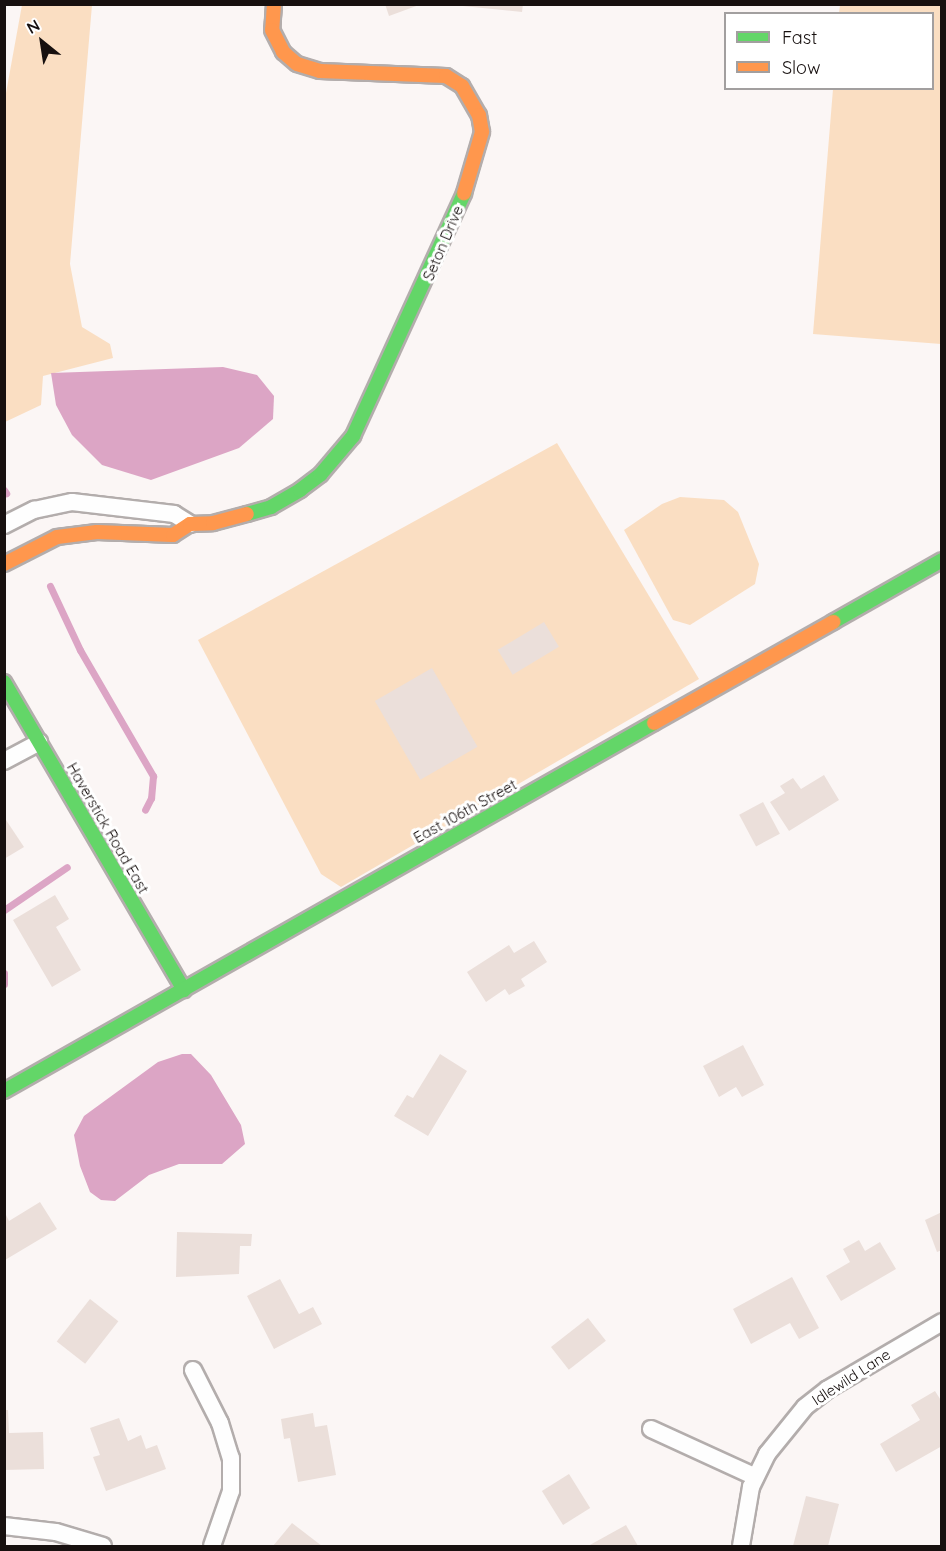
<!DOCTYPE html>
<html>
<head>
<meta charset="utf-8">
<style>
	body { margin:0 }
	#map { position:relative; width:946px; height:1551px; overflow:hidden; background:#fbf6f5; font-family:Quicksand,sans-serif }
	div>[style] { position:absolute }
	.green>* { inset:0; background:#fadec2 }
	.water>* { inset:0; background:#dca5c5 }
	.stream>* { height:7px; margin:-3.5px; padding:0 3.5px; transform-origin:3.5px; border-radius:3.5px; background:#dca5c5 }
	.building>* { inset:0; background:#ebdfda; transform-origin:0 0 }
	.roads { filter:drop-shadow(2px 0 #b3adac) drop-shadow(-2px 0 #b3adac) drop-shadow(0 2px #b3adac) drop-shadow(0 -2px #b3adac) }
	.street>* { height:16px; margin:-8px; padding:0 8px; transform-origin:8px; border-radius:8px; background:#fefefe }
	.fast>* { height:14px; margin:-7px; padding:0 7px; transform-origin:7px; border-radius:7px; background:#63d668 }
	.slow>* { height:14px; margin:-7px; padding:0 7px; transform-origin:7px; border-radius:7px; background:#ff974d }
	span { translate:-50% -50%; white-space:nowrap; text-align:center; line-height:1.15; -webkit-text-stroke:6px #fff; paint-order:stroke }
	.street-label { font-size:15px; color:#17100f }
	.frame { position:absolute; inset:0; border:6px solid #17100f; pointer-events:none }
	.legend { position:absolute; left:724px; top:12px; width:210px; height:78px; box-sizing:border-box; background:#fff; border:2px solid #a29f9f; margin:0; padding:8px 10px; list-style:none; font-size:18px; color:#17100f }
	.legend li { display:flex; align-items:center; gap:12px; height:30px }
	.legend b { width:30px; border:2px solid #a29f9f }
	.north { position:absolute; left:12px; top:12px; width:60px; height:60px; -webkit-text-stroke:4px #fff; paint-order:stroke; rotate:330deg; font-size:16px; font-weight:700; line-height:24px; text-align:center; color:#17100f }
	.north::after { content:''; display:block; margin:auto; width:21px; height:27px; background:#17100f; clip-path:polygon(50% 0,100% 100%,50% 72%,0 100%) }
</style>
</head>
<body>
<div id="map">
	<div class="green">
		<div style="clip-path:polygon(22px 5px,92px 5px,70px 264px,82px 327px,110px 344px,113px 358px,43px 376px,41px 405px,5px 422px,4px 104px)"></div>
		<div style="clip-path:polygon(840px 5px,941px 5px,941px 344px,813px 334px,833px 89px,932px 88px,932px 14px,839px 13px)"></div>
		<div style="clip-path:polygon(557px 443px,699px 679px,341px 887px,321px 874px,198px 640px)"></div>
		<div style="clip-path:polygon(680px 497px,724px 500px,738px 512px,759px 564px,755px 584px,690px 625px,673px 620px,624px 530px,662px 504px)"></div>
	</div>
	<div class="water">
		<div style="clip-path:polygon(223px 367px,257px 375px,274px 396px,273px 419px,239px 448px,151px 480px,102px 465px,72px 435px,56px 405px,51px 373px)"></div>
		<div style="clip-path:polygon(182px 1054px,191px 1054px,211px 1075px,241px 1125px,245px 1144px,222px 1164px,179px 1164px,149px 1175px,115px 1201px,101px 1200px,90px 1192px,80px 1166px,74px 1135px,84px 1116px,158px 1062px)"></div>
	</div>
	<div class="stream">
		<div style="left:4px;top:490px;width:4px;rotate:56deg"></div>
		<div style="left:50px;top:586px;width:71px;rotate:64.9deg"></div>
		<div style="left:80px;top:650px;width:146px;rotate:59.9deg"></div>
		<div style="left:153px;top:776px;width:22px;rotate:95deg"></div>
		<div style="left:151px;top:798px;width:13px;rotate:117deg"></div>
		<div style="left:4px;top:910px;width:76px;rotate:-34.3deg"></div>
		<div style="left:4px;top:973px;width:11px;rotate:90deg"></div>
	</div>
	<div class="building">
		<div style="clip-path:polygon(385px 4px,419px 4px,419px 5px,389px 16px)"></div>
		<div style="clip-path:polygon(443px 4px,523px 4px,522px 12px)"></div>
		<div style="left:544px;top:622px;width:29px;height:54px;rotate:59deg"></div>
		<div style="left:432px;top:668px;width:91px;height:66px;rotate:60deg"></div>
		<div style="clip-path:polygon(824px 775px,839px 800px,789px 831px,770px 802px,785px 793px,780px 786px,793px 778px,801px 789px)"></div>
		<div style="left:763px;top:802px;width:36px;height:27px;rotate:62deg"></div>
		<div style="clip-path:polygon(4px 817px,24px 847px,4px 859px)"></div>
		<div style="clip-path:polygon(55px 895px,69px 919px,56px 927px,81px 970px,52px 987px,13px 920px)"></div>
		<div style="clip-path:polygon(534px 941px,547px 962px,521px 979px,525px 986px,509px 995px,505px 989px,486px 1002px,467px 972px,509px 945px,514px 953px)"></div>
		<div style="clip-path:polygon(743px 1045px,764px 1085px,742px 1097px,736px 1087px,719px 1097px,703px 1066px)"></div>
		<div style="clip-path:polygon(440px 1054px,467px 1071px,428px 1136px,394px 1116px,407px 1095px,413px 1098px)"></div>
		<div style="clip-path:polygon(40px 1202px,57px 1229px,5px 1260px,5px 1213px,9px 1221px)"></div>
		<div style="clip-path:polygon(942px 1212px,942px 1250px,937px 1252px,925px 1220px)"></div>
		<div style="clip-path:polygon(177px 1232px,252px 1234px,251px 1246px,240px 1246px,239px 1274px,176px 1277px)"></div>
		<div style="clip-path:polygon(859px 1240px,865px 1251px,880px 1242px,896px 1269px,841px 1301px,826px 1276px,850px 1262px,843px 1249px)"></div>
		<div style="clip-path:polygon(792px 1277px,819px 1328px,799px 1339px,790px 1323px,751px 1344px,733px 1309px)"></div>
		<div style="clip-path:polygon(280px 1279px,299px 1314px,313px 1307px,322px 1324px,274px 1349px,247px 1296px)"></div>
		<div style="left:90px;top:1299px;width:36px;height:54px;rotate:38deg"></div>
		<div style="left:588px;top:1318px;width:29px;height:47px;rotate:52deg"></div>
		<div style="clip-path:polygon(935px 1391px,942px 1402px,942px 1446px,896px 1472px,880px 1444px,920px 1420px,911px 1405px)"></div>
		<div style="clip-path:polygon(4px 1410px,8px 1410px,9px 1433px,43px 1432px,44px 1469px,4px 1470px)"></div>
		<div style="clip-path:polygon(313px 1413px,315px 1427px,327px 1425px,336px 1475px,298px 1482px,290px 1438px,284px 1439px,281px 1419px)"></div>
		<div style="clip-path:polygon(119px 1418px,128px 1441px,141px 1435px,146px 1449px,157px 1445px,166px 1469px,106px 1491px,93px 1457px,100px 1455px,90px 1428px)"></div>
		<div style="left:569px;top:1474px;width:40px;height:32px;rotate:58deg"></div>
		<div style="clip-path:polygon(806px 1496px,839px 1504px,828px 1546px,793px 1546px)"></div>
		<div style="clip-path:polygon(292px 1523px,322px 1546px,273px 1546px)"></div>
		<div style="clip-path:polygon(626px 1525px,638px 1546px,588px 1546px)"></div>
	</div>
	<div class="roads">
		<div class="street">
			<div style="left:4px;top:525px;width:34px;rotate:-27deg"></div>
			<div style="left:34px;top:510px;width:39px;rotate:-12deg"></div>
			<div style="left:72px;top:502px;width:103px;rotate:6.7deg"></div>
			<div style="left:174px;top:514px;width:19px;rotate:32deg"></div>
			<div style="left:4px;top:761px;width:40px;rotate:-28deg"></div>
			<div style="left:193px;top:1370px;width:59px;rotate:63deg"></div>
			<div style="left:220px;top:1423px;width:37px;rotate:73deg"></div>
			<div style="left:231px;top:1458px;width:33px;rotate:90deg"></div>
			<div style="left:231px;top:1491px;width:58px;rotate:109.1deg"></div>
			<div style="left:651px;top:1429px;width:115px;rotate:24.6deg"></div>
			<div style="left:4px;top:1526px;width:52px;rotate:6.6deg"></div>
			<div style="left:56px;top:1532px;width:49px;rotate:16.6deg"></div>
			<div style="left:741px;top:1546px;width:60px;rotate:-80.4deg"></div>
			<div style="left:751px;top:1487px;width:37px;rotate:-64deg"></div>
			<div style="left:767px;top:1454px;width:60px;rotate:-51deg"></div>
			<div style="left:805px;top:1407px;width:29px;rotate:-38deg"></div>
			<div style="left:828px;top:1389px;width:132px;rotate:-30.4deg"></div>
		</div>
		<div class="fast">
			<div style="left:247px;top:514px;width:25px;rotate:-16deg"></div>
			<div style="left:271px;top:507px;width:34px;rotate:-30deg"></div>
			<div style="left:300px;top:490px;width:26px;rotate:-37deg"></div>
			<div style="left:321px;top:474px;width:50px;rotate:-49.9deg"></div>
			<div style="left:353px;top:436px;width:267px;rotate:-65.4deg"></div>
			<div style="left:833px;top:622px;width:125px;rotate:-29.6deg"></div>
			<div style="left:4px;top:682px;width:357px;rotate:59.7deg"></div>
			<div style="left:4px;top:1091px;width:747px;rotate:-29.52deg"></div>
		</div>
		<div class="slow">
			<div style="left:274px;top:4px;width:26px;rotate:94deg"></div>
			<div style="left:272px;top:30px;width:25px;rotate:63deg"></div>
			<div style="left:283px;top:52px;width:18px;rotate:41deg"></div>
			<div style="left:297px;top:64px;width:24px;rotate:17deg"></div>
			<div style="left:320px;top:71px;width:126px;rotate:2.3deg"></div>
			<div style="left:446px;top:76px;width:19px;rotate:32deg"></div>
			<div style="left:462px;top:86px;width:34px;rotate:60deg"></div>
			<div style="left:479px;top:115px;width:17px;rotate:80deg"></div>
			<div style="left:482px;top:132px;width:64px;rotate:106.4deg"></div>
			<div style="left:4px;top:564px;width:59px;rotate:-27deg"></div>
			<div style="left:57px;top:537px;width:40px;rotate:-7.1deg"></div>
			<div style="left:97px;top:532px;width:76px;rotate:2.3deg"></div>
			<div style="left:173px;top:535px;width:20px;rotate:-33deg"></div>
			<div style="left:190px;top:524px;width:23px;rotate:-2deg"></div>
			<div style="left:213px;top:523px;width:35px;rotate:-15deg"></div>
			<div style="left:654px;top:723px;width:206px;rotate:-29.4deg"></div>
		</div>
	</div>
	<div class="street-label">
		<span style="left:443px;top:243px;rotate:-67deg">Seton Drive</span>
		<span style="left:465px;top:811px;rotate:-29deg">East 106th Street</span>
		<span style="left:108px;top:828px;rotate:60deg">Haverstick Road East</span>
		<span style="left:851px;top:1377px;rotate:-33deg">Idlewild Lane</span>
	</div>
	<div class="frame"></div>
	<ul class="legend">
	<li><b style="height:8px;background:#63d668"></b>Fast</li>
	<li><b style="height:8px;background:#ff974d"></b>Slow</li>
	</ul>
	<div class="north">N</div>
</div>
</body>
</html>
